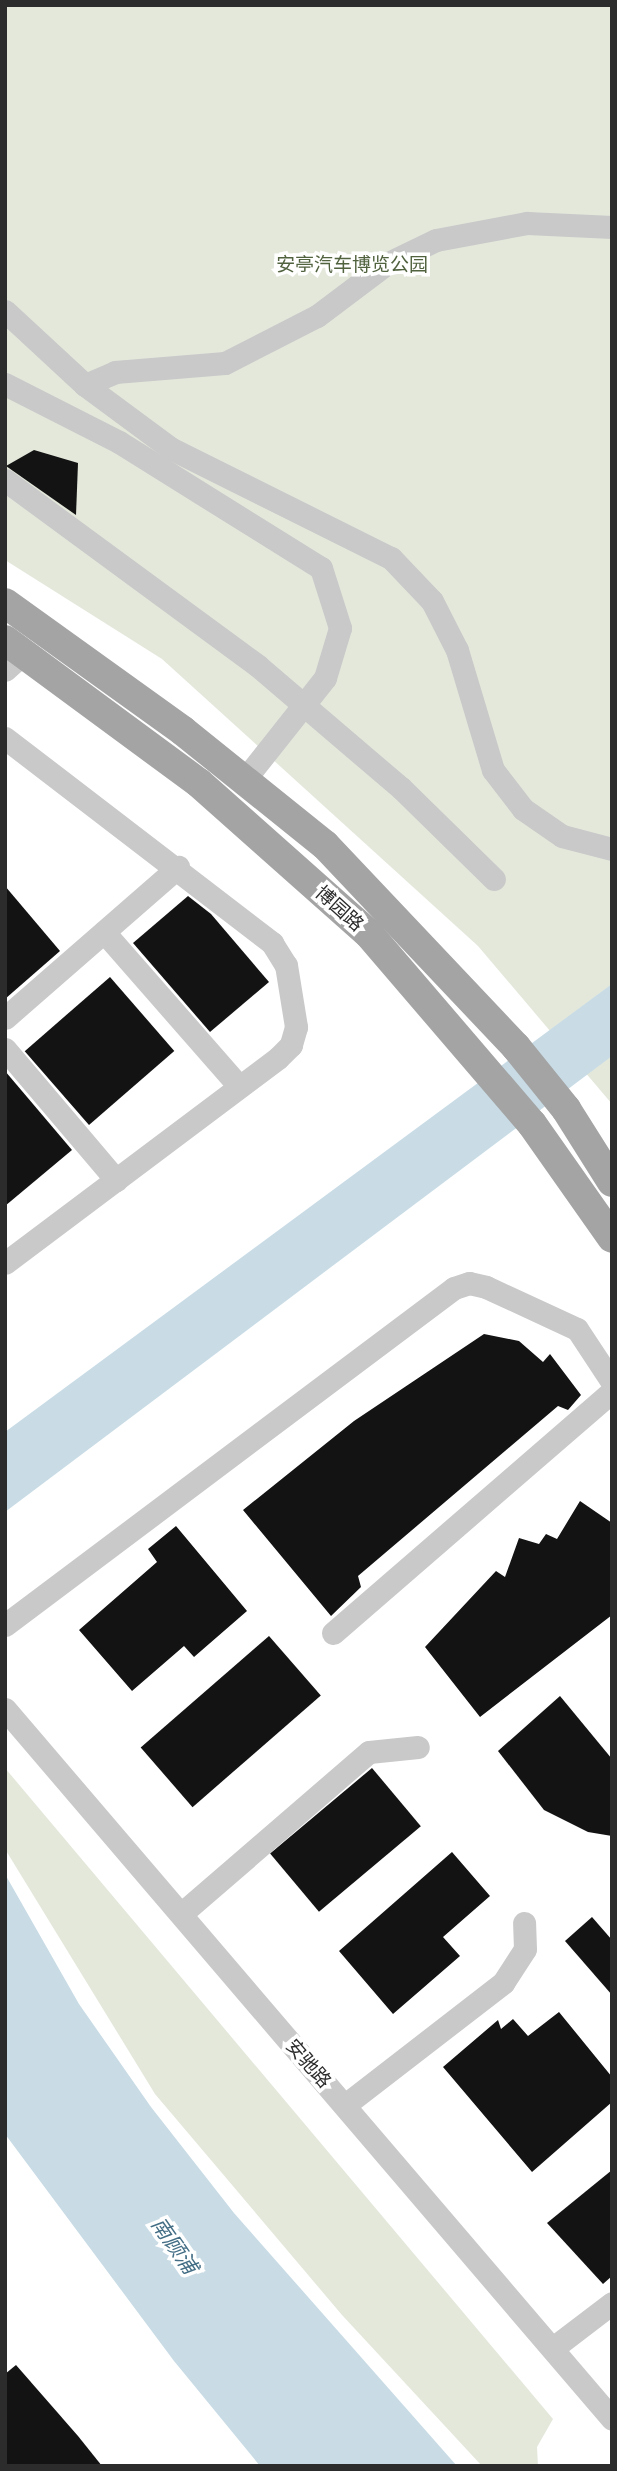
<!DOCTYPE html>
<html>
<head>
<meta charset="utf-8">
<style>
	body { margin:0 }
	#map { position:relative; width:617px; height:2471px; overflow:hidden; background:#fff; font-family:Commissioner,"Noto Sans SC",sans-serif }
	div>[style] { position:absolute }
	.green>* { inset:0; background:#e3e8db }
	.water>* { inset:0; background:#c9dce6 }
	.building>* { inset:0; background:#131313; transform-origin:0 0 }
	.minor>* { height:23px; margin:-11.5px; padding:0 11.5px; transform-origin:11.5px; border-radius:11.5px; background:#c9c9c9 }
	.major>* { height:30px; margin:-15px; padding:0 15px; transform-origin:15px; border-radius:15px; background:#a4a4a4 }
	span { translate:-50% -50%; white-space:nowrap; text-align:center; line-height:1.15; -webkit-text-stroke:7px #fff; paint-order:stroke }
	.park-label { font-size:19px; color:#51623f }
	.street-label { font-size:19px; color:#2c2c2c }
	.water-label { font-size:21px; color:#436e85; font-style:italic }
	.frame { position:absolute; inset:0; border:7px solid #2c2c2c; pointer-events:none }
</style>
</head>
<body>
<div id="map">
	<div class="green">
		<div style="clip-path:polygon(5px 5px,612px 5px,612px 1104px,478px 946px,162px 659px,5px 560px)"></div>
		<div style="clip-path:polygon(5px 1768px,553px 2419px,537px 2447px,538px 2466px,482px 2466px,342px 2315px,155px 2094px,5px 1849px)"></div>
	</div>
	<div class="water">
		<div style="clip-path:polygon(612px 984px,612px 1056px,5px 1512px,5px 1432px)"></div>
		<div style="clip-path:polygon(5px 1874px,79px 2004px,151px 2107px,234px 2213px,457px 2466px,260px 2466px,174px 2361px,5px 2134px)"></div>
	</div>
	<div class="building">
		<div style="clip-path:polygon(34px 450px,78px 463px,76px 515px,6px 466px)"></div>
		<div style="clip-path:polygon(5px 886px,60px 951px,5px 999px)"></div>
		<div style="clip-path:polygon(188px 896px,211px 914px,269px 982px,210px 1032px,133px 943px)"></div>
		<div style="left:110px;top:977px;width:98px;height:113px;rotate:49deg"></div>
		<div style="clip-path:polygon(5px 1071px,72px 1150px,5px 1206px)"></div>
		<div style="clip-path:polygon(484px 1334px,519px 1341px,543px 1362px,550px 1354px,581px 1395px,568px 1410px,558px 1406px,358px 1576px,361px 1587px,331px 1616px,243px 1510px,354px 1421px)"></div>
		<div style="clip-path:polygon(580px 1501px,612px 1523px,612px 1615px,480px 1717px,425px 1647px,496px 1571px,505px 1577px,519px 1538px,539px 1544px,546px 1534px,557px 1539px)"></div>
		<div style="clip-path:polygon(176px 1526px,247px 1611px,194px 1657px,184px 1646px,132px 1691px,79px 1630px,157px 1562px,148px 1549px)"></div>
		<div style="left:269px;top:1636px;width:79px;height:170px;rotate:49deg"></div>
		<div style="clip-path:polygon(560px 1696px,612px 1759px,612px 1836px,588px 1832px,544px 1810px,498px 1751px)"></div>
		<div style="left:372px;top:1768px;width:76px;height:133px;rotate:50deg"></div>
		<div style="clip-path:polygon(452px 1852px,490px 1896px,443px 1937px,460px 1956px,393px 2014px,339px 1951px)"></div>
		<div style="clip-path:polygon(592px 1917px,612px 1940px,612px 1995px,565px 1941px)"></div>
		<div style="clip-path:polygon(559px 2012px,612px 2077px,612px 2102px,532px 2172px,443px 2067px,498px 2020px,501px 2029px,513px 2019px,528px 2036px)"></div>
		<div style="clip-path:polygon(612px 2170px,612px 2276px,603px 2284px,547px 2223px)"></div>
		<div style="clip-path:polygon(16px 2365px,78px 2436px,102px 2466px,5px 2466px,5px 2374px)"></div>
	</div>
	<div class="minor">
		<div style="left:5px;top:311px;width:109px;rotate:42.8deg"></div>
		<div style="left:85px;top:385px;width:106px;rotate:36.5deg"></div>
		<div style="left:170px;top:448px;width:247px;rotate:26.5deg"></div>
		<div style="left:391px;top:558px;width:59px;rotate:46.4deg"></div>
		<div style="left:432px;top:601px;width:55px;rotate:63deg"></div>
		<div style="left:457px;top:650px;width:125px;rotate:73.3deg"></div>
		<div style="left:493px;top:770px;width:49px;rotate:52.4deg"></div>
		<div style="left:523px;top:809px;width:47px;rotate:34.7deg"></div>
		<div style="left:562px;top:836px;width:52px;rotate:14.6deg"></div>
		<div style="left:5px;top:384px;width:128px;rotate:27deg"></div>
		<div style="left:119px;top:442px;width:238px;rotate:32deg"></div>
		<div style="left:321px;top:568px;width:63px;rotate:72.4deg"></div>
		<div style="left:340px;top:628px;width:52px;rotate:106.7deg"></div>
		<div style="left:325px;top:678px;width:129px;rotate:128.4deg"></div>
		<div style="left:85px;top:385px;width:33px;rotate:-23deg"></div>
		<div style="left:115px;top:372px;width:110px;rotate:-4.7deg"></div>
		<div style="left:225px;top:363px;width:103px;rotate:-27.1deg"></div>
		<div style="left:317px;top:316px;width:86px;rotate:-37deg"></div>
		<div style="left:386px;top:264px;width:55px;rotate:-25.6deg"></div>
		<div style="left:436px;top:240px;width:93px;rotate:-10.6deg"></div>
		<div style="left:527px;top:223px;width:85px;rotate:2.7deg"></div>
		<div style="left:5px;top:480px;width:314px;rotate:36.3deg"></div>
		<div style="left:258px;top:666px;width:188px;rotate:40.5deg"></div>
		<div style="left:401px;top:788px;width:130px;rotate:44.4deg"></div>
		<div style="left:5px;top:670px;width:25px;rotate:-42deg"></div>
		<div style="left:5px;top:738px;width:337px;rotate:37.5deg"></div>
		<div style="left:272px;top:943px;width:26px;rotate:58deg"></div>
		<div style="left:286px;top:965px;width:63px;rotate:80.8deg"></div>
		<div style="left:296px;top:1027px;width:19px;rotate:106deg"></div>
		<div style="left:291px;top:1045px;width:18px;rotate:135deg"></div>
		<div style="left:278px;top:1058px;width:341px;rotate:143.1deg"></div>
		<div style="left:104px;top:932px;width:205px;rotate:48.8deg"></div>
		<div style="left:5px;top:1018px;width:230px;rotate:-41.1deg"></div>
		<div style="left:5px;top:1049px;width:172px;rotate:49.7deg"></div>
		<div style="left:5px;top:1625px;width:561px;rotate:-36.89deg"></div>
		<div style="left:454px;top:1288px;width:16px;rotate:-18deg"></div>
		<div style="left:469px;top:1283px;width:17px;rotate:13deg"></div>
		<div style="left:486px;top:1287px;width:100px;rotate:24.8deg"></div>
		<div style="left:577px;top:1329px;width:64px;rotate:56.6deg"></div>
		<div style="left:333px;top:1633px;width:369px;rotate:-40.9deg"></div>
		<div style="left:5px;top:1709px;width:934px;rotate:49.47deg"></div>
		<div style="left:181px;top:1914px;width:248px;rotate:-40.8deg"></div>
		<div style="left:369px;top:1752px;width:49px;rotate:-5.8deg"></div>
		<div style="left:345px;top:2105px;width:200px;rotate:-37.7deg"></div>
		<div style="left:503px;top:1983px;width:40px;rotate:-57.1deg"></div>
		<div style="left:525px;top:1949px;width:26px;rotate:-92deg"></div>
		<div style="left:553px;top:2348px;width:74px;rotate:-37.3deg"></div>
	</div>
	<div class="major">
		<div style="left:5px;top:603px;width:219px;rotate:35.7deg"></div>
		<div style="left:183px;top:731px;width:182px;rotate:38.8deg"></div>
		<div style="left:325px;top:845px;width:278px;rotate:46.6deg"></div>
		<div style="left:516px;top:1047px;width:80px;rotate:51.1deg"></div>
		<div style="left:566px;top:1109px;width:86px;rotate:57.8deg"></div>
		<div style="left:5px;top:640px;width:241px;rotate:36.4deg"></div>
		<div style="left:199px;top:783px;width:227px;rotate:41.6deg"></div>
		<div style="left:369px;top:934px;width:250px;rotate:49.4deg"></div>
		<div style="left:532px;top:1124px;width:139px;rotate:54.9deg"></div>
	</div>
	<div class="park-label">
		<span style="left:352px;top:264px">安亭汽车博览公园</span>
	</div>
	<div class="street-label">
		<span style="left:340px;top:908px;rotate:42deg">博园路</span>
		<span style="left:309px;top:2063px;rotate:49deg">安驰路</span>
	</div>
	<div class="water-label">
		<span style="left:175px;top:2245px;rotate:55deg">南顾浦</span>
	</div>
	<div class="frame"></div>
</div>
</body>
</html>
